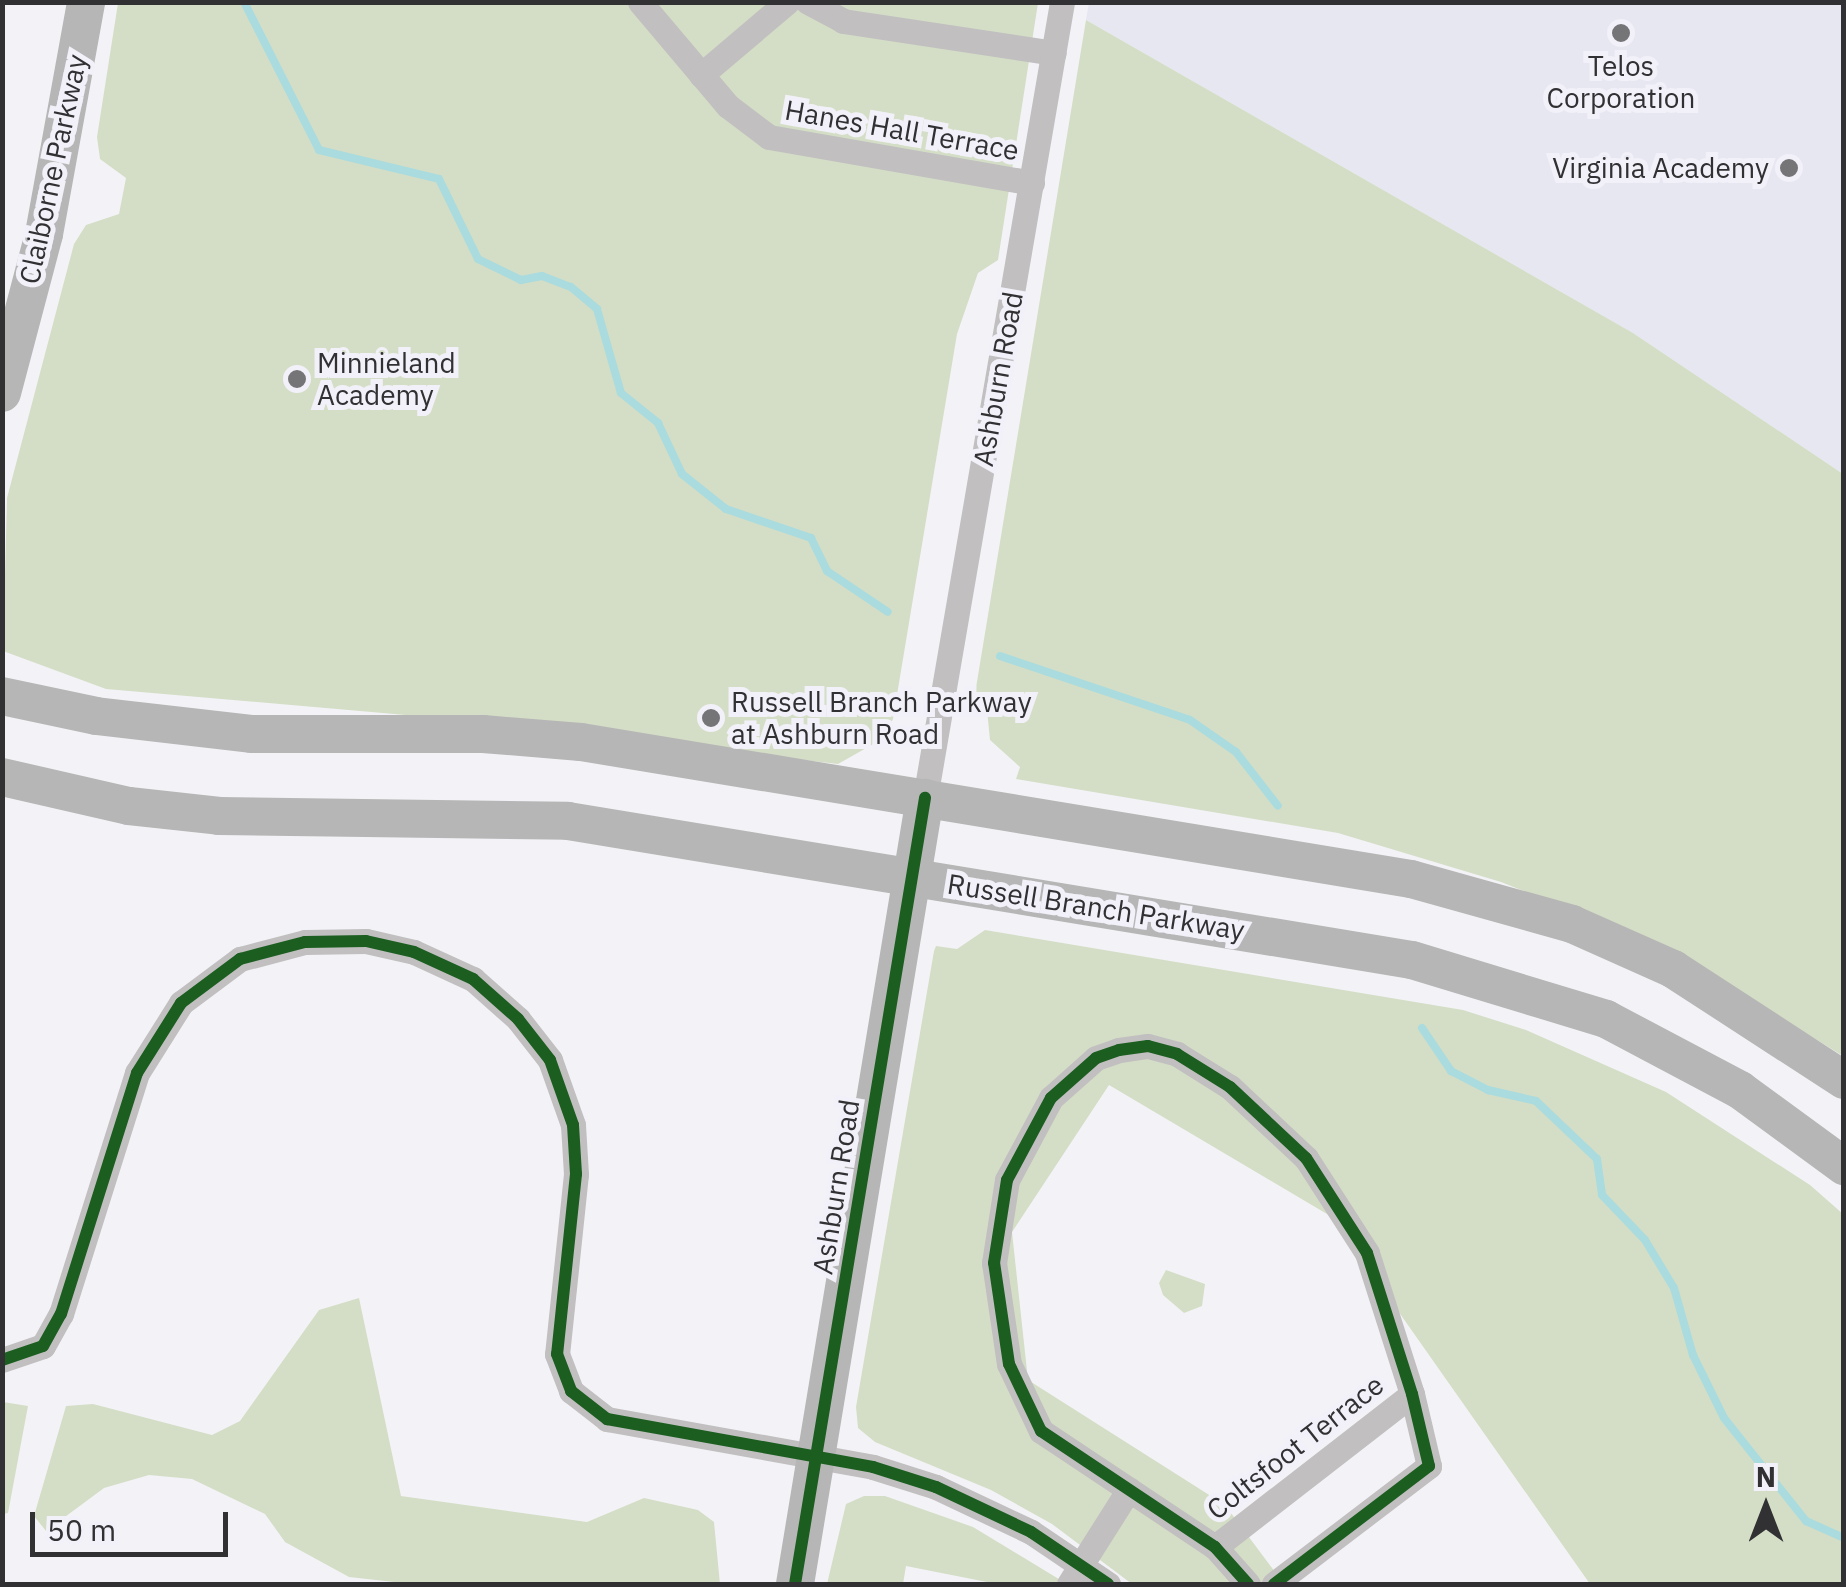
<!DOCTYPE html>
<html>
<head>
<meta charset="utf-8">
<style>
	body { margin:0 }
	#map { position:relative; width:1846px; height:1587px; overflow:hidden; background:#f3f3f7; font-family:"IBM Plex Sans",sans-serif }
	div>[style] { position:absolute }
	.built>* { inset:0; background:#e7e7f1 }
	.green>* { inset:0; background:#d4dec6 }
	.stream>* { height:8px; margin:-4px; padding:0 4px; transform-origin:4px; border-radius:4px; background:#aadbde }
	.street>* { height:25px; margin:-12.5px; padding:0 12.5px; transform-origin:12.5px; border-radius:12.5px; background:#c1bfc0 }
	.secondary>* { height:38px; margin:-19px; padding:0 19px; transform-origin:19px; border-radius:19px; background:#b7b6b6 }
	.cycleway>* { height:12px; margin:-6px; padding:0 6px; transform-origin:6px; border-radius:6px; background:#1b5e20 }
	.dots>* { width:28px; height:28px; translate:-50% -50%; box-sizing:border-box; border:5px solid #f2f1f9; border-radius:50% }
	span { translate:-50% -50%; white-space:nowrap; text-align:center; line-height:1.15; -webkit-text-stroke:10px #f2f1f9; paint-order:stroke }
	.poi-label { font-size:28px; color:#313134 }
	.right { translate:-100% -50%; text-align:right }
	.left { translate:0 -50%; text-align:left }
	.street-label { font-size:28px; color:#313134 }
	.frame { position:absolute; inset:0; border:5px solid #313134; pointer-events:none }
	.north { position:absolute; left:1716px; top:1457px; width:100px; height:100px; -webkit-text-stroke:8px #f2f1f9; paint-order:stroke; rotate:0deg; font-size:28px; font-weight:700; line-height:40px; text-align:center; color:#313134 }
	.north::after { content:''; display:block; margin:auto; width:35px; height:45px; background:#313134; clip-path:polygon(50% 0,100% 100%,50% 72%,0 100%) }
	.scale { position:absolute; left:30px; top:1512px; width:198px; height:45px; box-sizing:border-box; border:5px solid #313134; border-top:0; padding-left:12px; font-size:30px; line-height:35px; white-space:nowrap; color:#313134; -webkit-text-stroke:8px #f2f1f9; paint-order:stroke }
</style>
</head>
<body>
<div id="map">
	<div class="built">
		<div style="clip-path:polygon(1089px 2px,1843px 3px,1843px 474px,1633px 333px,1086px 20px)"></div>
	</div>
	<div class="green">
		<div style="clip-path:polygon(118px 3px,1038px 3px,998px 260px,978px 273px,957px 334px,893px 719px,884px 738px,838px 764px,417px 716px,106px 689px,3px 651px,7px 498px,74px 244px,86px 225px,119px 214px,126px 178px,100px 159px,97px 137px)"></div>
		<div style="clip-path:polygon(1086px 20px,1633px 333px,1843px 474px,1843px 1056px,1670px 949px,1501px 882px,1338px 833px,1016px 779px,1020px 767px,990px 740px,987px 710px,973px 706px)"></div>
		<div style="clip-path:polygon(985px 930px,1463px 1010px,1526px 1030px,1666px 1092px,1810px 1185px,1843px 1214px,1843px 1584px,1590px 1584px,1332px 1217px,1109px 1085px,1012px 1232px,1028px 1380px,1225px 1505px,1284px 1584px,1132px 1584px,1052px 1524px,991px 1490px,875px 1442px,858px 1428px,856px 1407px,934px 951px,936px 946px,957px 949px)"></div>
		<div style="clip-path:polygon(1166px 1270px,1205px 1284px,1202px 1306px,1184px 1313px,1163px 1295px,1159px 1283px)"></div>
		<div style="clip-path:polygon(359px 1298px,401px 1496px,587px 1522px,644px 1498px,698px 1510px,714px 1522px,720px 1584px,412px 1584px,349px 1577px,285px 1542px,265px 1514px,192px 1479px,149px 1475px,104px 1488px,46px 1531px,34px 1516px,66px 1406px,93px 1404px,212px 1435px,240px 1421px,319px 1310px)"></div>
		<div style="clip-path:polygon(3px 1402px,28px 1406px,8px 1513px,3px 1514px)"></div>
		<div style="clip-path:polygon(864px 1496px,885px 1496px,973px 1527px,1067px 1584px,997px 1584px,906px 1566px,903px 1584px,827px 1584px,846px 1504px)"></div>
	</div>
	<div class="stream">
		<div style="left:244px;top:2px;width:166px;rotate:63.1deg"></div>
		<div style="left:319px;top:150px;width:123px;rotate:13.6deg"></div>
		<div style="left:439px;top:179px;width:89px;rotate:64deg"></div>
		<div style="left:478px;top:259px;width:48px;rotate:26deg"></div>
		<div style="left:521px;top:280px;width:21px;rotate:-11deg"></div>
		<div style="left:542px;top:276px;width:31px;rotate:21deg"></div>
		<div style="left:571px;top:287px;width:34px;rotate:40deg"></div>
		<div style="left:597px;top:309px;width:87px;rotate:74.1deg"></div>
		<div style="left:621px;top:393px;width:48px;rotate:39deg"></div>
		<div style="left:658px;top:423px;width:56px;rotate:64.8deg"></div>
		<div style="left:682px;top:474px;width:56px;rotate:38.5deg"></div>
		<div style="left:726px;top:509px;width:90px;rotate:18.8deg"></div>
		<div style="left:811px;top:538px;width:37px;rotate:64deg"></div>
		<div style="left:827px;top:571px;width:73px;rotate:33.9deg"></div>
		<div style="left:1000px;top:656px;width:200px;rotate:18.6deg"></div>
		<div style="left:1190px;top:720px;width:56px;rotate:34.8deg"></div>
		<div style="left:1236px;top:752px;width:68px;rotate:52.1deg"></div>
		<div style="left:1422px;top:1028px;width:52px;rotate:56deg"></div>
		<div style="left:1451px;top:1071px;width:42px;rotate:27.2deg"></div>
		<div style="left:1488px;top:1090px;width:49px;rotate:12.9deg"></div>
		<div style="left:1536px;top:1101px;width:84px;rotate:43.6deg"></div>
		<div style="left:1597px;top:1159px;width:36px;rotate:82deg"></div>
		<div style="left:1602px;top:1195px;width:62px;rotate:46.3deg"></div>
		<div style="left:1645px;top:1240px;width:56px;rotate:58.9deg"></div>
		<div style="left:1674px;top:1288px;width:70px;rotate:74.2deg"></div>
		<div style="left:1693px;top:1355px;width:70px;rotate:63.8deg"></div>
		<div style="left:1724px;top:1418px;width:132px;rotate:51.5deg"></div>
		<div style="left:1806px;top:1521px;width:42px;rotate:24.1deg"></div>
	</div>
	<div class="street">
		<div style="left:640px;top:2px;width:136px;rotate:49.8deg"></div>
		<div style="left:728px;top:106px;width:51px;rotate:37.1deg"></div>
		<div style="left:769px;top:137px;width:267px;rotate:9.9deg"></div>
		<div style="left:808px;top:2px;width:40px;rotate:28deg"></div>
		<div style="left:843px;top:21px;width:213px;rotate:8.6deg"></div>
		<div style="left:701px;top:75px;width:113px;rotate:-40.3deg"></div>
		<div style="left:925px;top:798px;width:808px;rotate:-80.23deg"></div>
		<div style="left:2px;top:1360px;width:43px;rotate:-18.9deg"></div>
		<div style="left:43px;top:1346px;width:37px;rotate:-61deg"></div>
		<div style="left:61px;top:1314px;width:253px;rotate:-72.5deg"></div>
		<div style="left:137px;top:1073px;width:83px;rotate:-57.8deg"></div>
		<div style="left:181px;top:1003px;width:74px;rotate:-36.7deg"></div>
		<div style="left:240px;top:959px;width:67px;rotate:-14.7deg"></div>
		<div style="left:305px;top:942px;width:61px;rotate:-0.9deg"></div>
		<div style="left:366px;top:941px;width:49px;rotate:12.9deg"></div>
		<div style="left:414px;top:952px;width:65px;rotate:24.6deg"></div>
		<div style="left:473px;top:979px;width:60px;rotate:41.6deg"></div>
		<div style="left:518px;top:1019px;width:52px;rotate:52deg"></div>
		<div style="left:550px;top:1060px;width:69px;rotate:70.5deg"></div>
		<div style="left:573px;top:1125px;width:49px;rotate:86.5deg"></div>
		<div style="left:576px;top:1174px;width:181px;rotate:96deg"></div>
		<div style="left:557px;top:1354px;width:40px;rotate:69deg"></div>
		<div style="left:571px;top:1391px;width:46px;rotate:37.9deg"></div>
		<div style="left:607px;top:1419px;width:270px;rotate:10.2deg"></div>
		<div style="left:873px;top:1467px;width:66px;rotate:17.6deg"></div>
		<div style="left:936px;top:1487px;width:105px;rotate:25.3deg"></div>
		<div style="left:1031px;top:1532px;width:93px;rotate:34deg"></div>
		<div style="left:1215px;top:1547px;width:249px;rotate:-37.8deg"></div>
		<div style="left:1069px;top:1584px;width:112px;rotate:-57.7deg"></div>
		<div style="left:1248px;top:1584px;width:50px;rotate:-131.7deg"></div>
		<div style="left:1215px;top:1547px;width:209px;rotate:-146.3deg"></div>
		<div style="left:1041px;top:1431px;width:74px;rotate:-115.5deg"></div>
		<div style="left:1009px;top:1364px;width:102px;rotate:-98.4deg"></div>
		<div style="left:994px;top:1263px;width:84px;rotate:-81.1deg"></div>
		<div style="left:1007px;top:1180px;width:93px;rotate:-61.8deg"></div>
		<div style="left:1051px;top:1098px;width:60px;rotate:-41.6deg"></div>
		<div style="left:1096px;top:1058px;width:24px;rotate:-19deg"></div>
		<div style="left:1119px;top:1050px;width:29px;rotate:-8deg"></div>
		<div style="left:1148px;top:1046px;width:30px;rotate:15deg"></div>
		<div style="left:1177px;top:1054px;width:62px;rotate:31.9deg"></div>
		<div style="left:1230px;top:1087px;width:104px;rotate:43.1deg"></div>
		<div style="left:1306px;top:1158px;width:113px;rotate:57.3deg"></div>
		<div style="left:1367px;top:1253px;width:148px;rotate:72.3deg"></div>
		<div style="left:1412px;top:1394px;width:74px;rotate:76.7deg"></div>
		<div style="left:1429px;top:1466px;width:195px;rotate:142.7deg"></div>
	</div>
	<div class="secondary">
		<div style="left:2px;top:393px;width:164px;rotate:-75.2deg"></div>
		<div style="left:44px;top:234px;width:236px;rotate:-79.7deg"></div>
		<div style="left:2px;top:696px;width:96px;rotate:12deg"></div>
		<div style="left:96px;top:716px;width:156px;rotate:6.6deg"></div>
		<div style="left:251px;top:734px;width:232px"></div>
		<div style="left:483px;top:734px;width:98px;rotate:4.7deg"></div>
		<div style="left:581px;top:742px;width:841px;rotate:9.37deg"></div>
		<div style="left:1411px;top:879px;width:167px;rotate:15.6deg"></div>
		<div style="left:1572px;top:924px;width:111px;rotate:24deg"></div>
		<div style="left:1673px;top:969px;width:204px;rotate:33deg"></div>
		<div style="left:2px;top:777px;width:130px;rotate:12.9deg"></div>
		<div style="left:129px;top:806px;width:91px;rotate:6.3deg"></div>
		<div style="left:219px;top:816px;width:349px;rotate:0.8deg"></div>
		<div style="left:568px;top:821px;width:855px;rotate:9.35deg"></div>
		<div style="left:1412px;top:960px;width:203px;rotate:16.9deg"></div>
		<div style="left:1606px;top:1019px;width:152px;rotate:27.9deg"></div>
		<div style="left:1740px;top:1090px;width:129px;rotate:36.2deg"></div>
		<div style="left:795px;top:1584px;width:797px;rotate:-80.61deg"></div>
	</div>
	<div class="cycleway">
		<div style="left:2px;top:1360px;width:43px;rotate:-18.9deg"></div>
		<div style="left:43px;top:1346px;width:37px;rotate:-61deg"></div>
		<div style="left:61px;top:1314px;width:253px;rotate:-72.5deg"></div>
		<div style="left:137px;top:1073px;width:83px;rotate:-57.8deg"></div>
		<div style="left:181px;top:1003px;width:74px;rotate:-36.7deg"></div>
		<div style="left:240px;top:959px;width:67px;rotate:-14.7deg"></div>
		<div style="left:305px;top:942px;width:61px;rotate:-0.9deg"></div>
		<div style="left:366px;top:941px;width:49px;rotate:12.9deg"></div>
		<div style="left:414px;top:952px;width:65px;rotate:24.6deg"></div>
		<div style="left:473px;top:979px;width:60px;rotate:41.6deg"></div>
		<div style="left:518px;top:1019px;width:52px;rotate:52deg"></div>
		<div style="left:550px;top:1060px;width:69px;rotate:70.5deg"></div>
		<div style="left:573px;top:1125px;width:49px;rotate:86.5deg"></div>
		<div style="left:576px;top:1174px;width:181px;rotate:96deg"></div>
		<div style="left:557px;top:1354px;width:40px;rotate:69deg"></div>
		<div style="left:571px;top:1391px;width:46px;rotate:37.9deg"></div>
		<div style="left:607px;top:1419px;width:270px;rotate:10.2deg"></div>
		<div style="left:873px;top:1467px;width:66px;rotate:17.6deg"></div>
		<div style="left:936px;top:1487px;width:105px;rotate:25.3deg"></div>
		<div style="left:1031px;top:1532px;width:93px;rotate:34deg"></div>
		<div style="left:795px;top:1584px;width:797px;rotate:-80.61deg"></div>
		<div style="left:1248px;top:1584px;width:50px;rotate:-131.7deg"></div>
		<div style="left:1215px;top:1547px;width:209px;rotate:-146.3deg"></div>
		<div style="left:1041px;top:1431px;width:74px;rotate:-115.5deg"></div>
		<div style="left:1009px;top:1364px;width:102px;rotate:-98.4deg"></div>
		<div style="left:994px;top:1263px;width:84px;rotate:-81.1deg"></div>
		<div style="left:1007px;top:1180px;width:93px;rotate:-61.8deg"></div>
		<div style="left:1051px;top:1098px;width:60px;rotate:-41.6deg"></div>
		<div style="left:1096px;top:1058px;width:24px;rotate:-19deg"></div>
		<div style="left:1119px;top:1050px;width:29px;rotate:-8deg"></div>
		<div style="left:1148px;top:1046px;width:30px;rotate:15deg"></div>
		<div style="left:1177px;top:1054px;width:62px;rotate:31.9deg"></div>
		<div style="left:1230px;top:1087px;width:104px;rotate:43.1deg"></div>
		<div style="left:1306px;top:1158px;width:113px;rotate:57.3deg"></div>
		<div style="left:1367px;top:1253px;width:148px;rotate:72.3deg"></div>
		<div style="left:1412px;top:1394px;width:74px;rotate:76.7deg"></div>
		<div style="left:1429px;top:1466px;width:195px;rotate:142.7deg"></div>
	</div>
	<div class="dots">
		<div style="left:1621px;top:33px;background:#757578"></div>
		<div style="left:1789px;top:168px;background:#757578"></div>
		<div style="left:297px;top:379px;background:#757578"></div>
		<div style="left:711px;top:718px;background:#757578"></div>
	</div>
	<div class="poi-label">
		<span style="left:1621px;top:82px">Telos<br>Corporation</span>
		<span class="right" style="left:1769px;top:168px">Virginia Academy</span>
		<span class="left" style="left:317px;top:379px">Minnieland<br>Academy</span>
		<span class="left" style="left:731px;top:718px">Russell Branch Parkway<br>at Ashburn Road</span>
	</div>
	<div class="street-label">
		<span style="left:902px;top:130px;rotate:10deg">Hanes Hall Terrace</span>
		<span style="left:53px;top:169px;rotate:-78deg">Claiborne Parkway</span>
		<span style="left:998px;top:379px;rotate:-80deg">Ashburn Road</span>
		<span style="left:1096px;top:907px;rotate:9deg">Russell Branch Parkway</span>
		<span style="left:836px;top:1187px;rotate:-81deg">Ashburn Road</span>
		<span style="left:1295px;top:1447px;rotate:-38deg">Coltsfoot Terrace</span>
	</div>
	<div class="frame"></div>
	<div class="north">N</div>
	<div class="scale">50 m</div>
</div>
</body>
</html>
